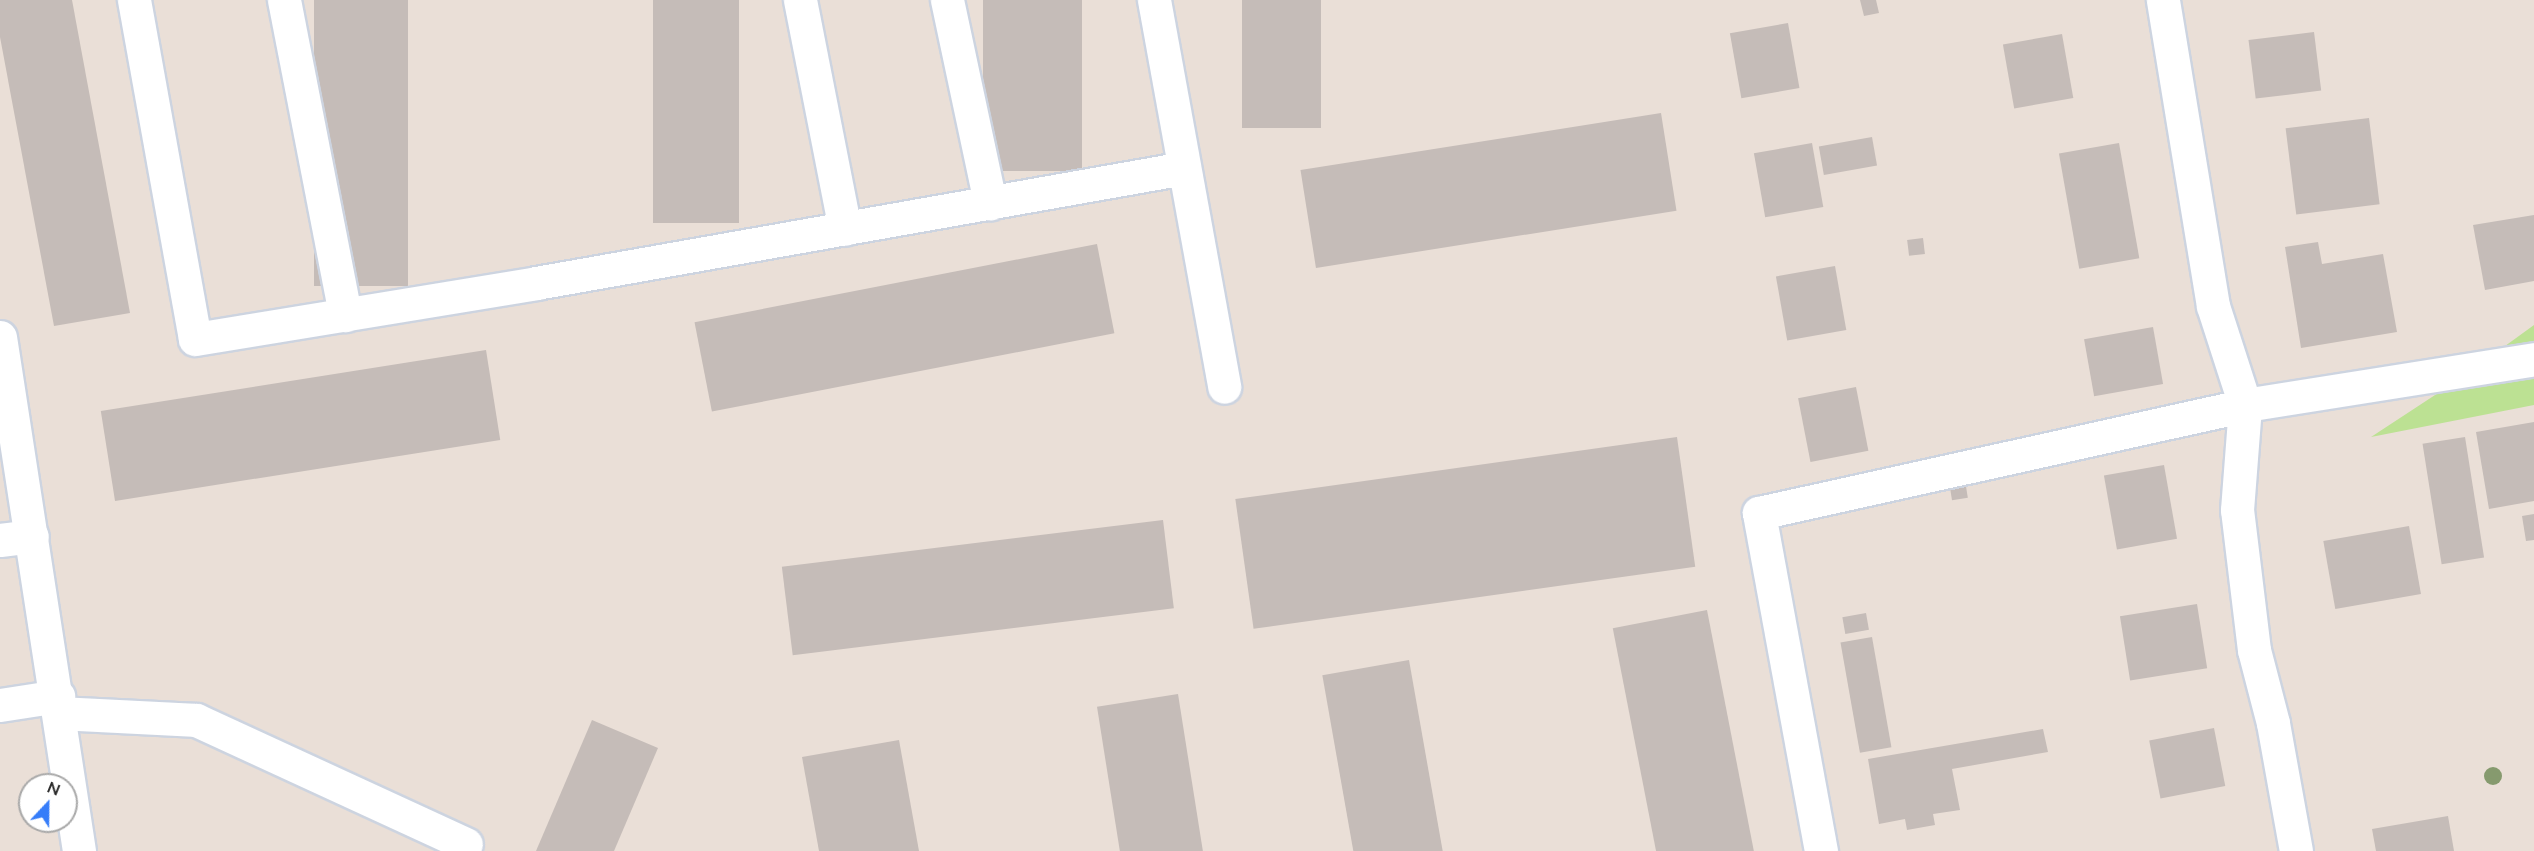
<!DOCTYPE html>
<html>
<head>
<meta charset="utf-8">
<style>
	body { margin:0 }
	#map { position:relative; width:2534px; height:851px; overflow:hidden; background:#eadfd7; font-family:Lato,sans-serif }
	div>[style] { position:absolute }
	.green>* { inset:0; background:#bce193 }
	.building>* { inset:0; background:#c5bcb8; transform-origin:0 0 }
	.roads { filter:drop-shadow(2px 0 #cdd4e0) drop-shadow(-2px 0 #cdd4e0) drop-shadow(0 2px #cdd4e0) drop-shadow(0 -2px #cdd4e0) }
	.minor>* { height:33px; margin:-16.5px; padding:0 16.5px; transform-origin:16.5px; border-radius:16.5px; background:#fff }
	.trees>* { width:18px; height:18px; margin:-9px; border-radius:50%; background:#869a6e }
	span { translate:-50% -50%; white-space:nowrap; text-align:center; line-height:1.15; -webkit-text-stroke:4.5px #fff; paint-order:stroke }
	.north { position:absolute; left:18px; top:773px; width:60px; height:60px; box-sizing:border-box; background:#fff; border:2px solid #a9a9a9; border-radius:50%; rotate:22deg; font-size:16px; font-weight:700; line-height:24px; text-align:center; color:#272727 }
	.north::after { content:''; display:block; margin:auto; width:21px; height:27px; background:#367df9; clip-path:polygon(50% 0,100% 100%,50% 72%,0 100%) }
</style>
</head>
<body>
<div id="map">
	<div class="green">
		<div style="clip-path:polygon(2534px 325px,2534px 405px,2371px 437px,2461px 378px)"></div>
	</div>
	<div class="building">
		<div style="clip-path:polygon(0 0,72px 0,130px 313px,54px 326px,0 37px)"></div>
		<div style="left:314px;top:0;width:94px;height:286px"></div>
		<div style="left:653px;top:0;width:86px;height:223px"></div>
		<div style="left:983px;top:0;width:99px;height:171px"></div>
		<div style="left:1242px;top:0;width:79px;height:128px"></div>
		<div style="clip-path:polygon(1860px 0,1876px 0,1879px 13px,1864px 16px)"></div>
		<div style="left:1788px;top:23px;width:66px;height:59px;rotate:80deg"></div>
		<div style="left:2314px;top:32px;width:59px;height:66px;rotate:83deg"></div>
		<div style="left:2062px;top:34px;width:65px;height:60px;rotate:80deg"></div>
		<div style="left:1661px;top:113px;width:99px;height:365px;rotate:81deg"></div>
		<div style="left:2369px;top:118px;width:87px;height:84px;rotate:83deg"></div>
		<div style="left:1872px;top:137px;width:29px;height:54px;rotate:80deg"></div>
		<div style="left:1812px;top:143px;width:65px;height:59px;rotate:80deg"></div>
		<div style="left:2119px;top:143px;width:117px;height:61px;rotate:80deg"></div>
		<div style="clip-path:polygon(2534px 215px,2534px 281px,2485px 290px,2473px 225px)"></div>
		<div style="left:1923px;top:238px;width:16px;height:16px;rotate:83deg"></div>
		<div style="clip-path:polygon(2318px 242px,2322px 264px,2383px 254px,2397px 332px,2301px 348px,2285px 247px)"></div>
		<div style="left:1097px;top:244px;width:91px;height:410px;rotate:79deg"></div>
		<div style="left:1835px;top:266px;width:65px;height:60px;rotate:80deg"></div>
		<div style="left:2153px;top:327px;width:58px;height:70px;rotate:80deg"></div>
		<div style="left:486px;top:350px;width:91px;height:390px;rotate:81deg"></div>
		<div style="left:1856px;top:387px;width:65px;height:59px;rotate:79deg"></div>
		<div style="clip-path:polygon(2534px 422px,2534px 501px,2489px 509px,2476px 432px)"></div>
		<div style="left:1677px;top:437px;width:131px;height:446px;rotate:82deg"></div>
		<div style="left:2465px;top:437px;width:122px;height:43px;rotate:81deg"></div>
		<div style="left:2164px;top:465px;width:75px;height:61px;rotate:80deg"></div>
		<div style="left:1965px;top:480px;width:18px;height:16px;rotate:81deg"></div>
		<div style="clip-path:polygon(2534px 514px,2534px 540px,2526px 541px,2522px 516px)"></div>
		<div style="left:1163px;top:520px;width:89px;height:384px;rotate:83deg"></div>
		<div style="left:2409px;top:526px;width:69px;height:87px;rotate:80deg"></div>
		<div style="left:2197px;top:604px;width:65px;height:78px;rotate:81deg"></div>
		<div style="left:1707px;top:610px;width:246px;height:96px;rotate:79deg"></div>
		<div style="left:1866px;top:613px;width:17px;height:24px;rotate:80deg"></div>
		<div style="left:1872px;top:637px;width:112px;height:32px;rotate:80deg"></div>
		<div style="left:1409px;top:660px;width:194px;height:88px;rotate:80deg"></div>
		<div style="left:1178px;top:694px;width:159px;height:82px;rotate:81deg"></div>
		<div style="clip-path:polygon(592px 720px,658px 748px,614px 851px,536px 851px)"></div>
		<div style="left:2214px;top:728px;width:59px;height:66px;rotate:79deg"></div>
		<div style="clip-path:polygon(2043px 729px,2048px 752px,1952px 769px,1960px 810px,1933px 814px,1935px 825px,1907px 830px,1905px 819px,1879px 824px,1868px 759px)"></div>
		<div style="clip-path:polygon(899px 740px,919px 851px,819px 851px,802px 757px)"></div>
		<div style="clip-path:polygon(2448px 816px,2454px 851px,2376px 851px,2372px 829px)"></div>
	</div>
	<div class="roads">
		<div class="minor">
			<div style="left:134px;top:0;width:344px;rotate:79.8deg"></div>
			<div style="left:195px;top:339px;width:346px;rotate:-9.3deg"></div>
			<div style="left:536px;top:283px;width:658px;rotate:-10.06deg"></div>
			<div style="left:284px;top:0;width:321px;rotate:79deg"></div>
			<div style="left:800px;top:0;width:233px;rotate:78.9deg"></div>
			<div style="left:947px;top:0;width:208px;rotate:78deg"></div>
			<div style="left:1154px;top:0;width:393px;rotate:79.7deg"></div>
			<div style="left:0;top:337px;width:520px;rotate:81.26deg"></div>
			<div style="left:0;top:540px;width:32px;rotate:-7deg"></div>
			<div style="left:0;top:705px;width:59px;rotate:-8.8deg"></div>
			<div style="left:60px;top:713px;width:136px;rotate:2.9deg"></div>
			<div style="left:196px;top:720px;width:297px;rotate:24.7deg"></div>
			<div style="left:1821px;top:851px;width:344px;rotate:-100.4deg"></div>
			<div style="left:1759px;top:513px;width:498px;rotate:-12.5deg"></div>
			<div style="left:2245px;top:405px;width:104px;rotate:-107.9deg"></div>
			<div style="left:2213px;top:306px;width:310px;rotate:-99.3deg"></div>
			<div style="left:2296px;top:851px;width:130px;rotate:-100.2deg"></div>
			<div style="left:2273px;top:723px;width:75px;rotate:-104.6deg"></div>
			<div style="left:2254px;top:650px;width:141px;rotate:-96.9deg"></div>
			<div style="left:2237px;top:510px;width:105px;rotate:-85.6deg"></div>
			<div style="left:2245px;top:405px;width:293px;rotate:-9deg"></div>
		</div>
	</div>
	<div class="trees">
		<div style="left:2493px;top:776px"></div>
	</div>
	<div class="north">N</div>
</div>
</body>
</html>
